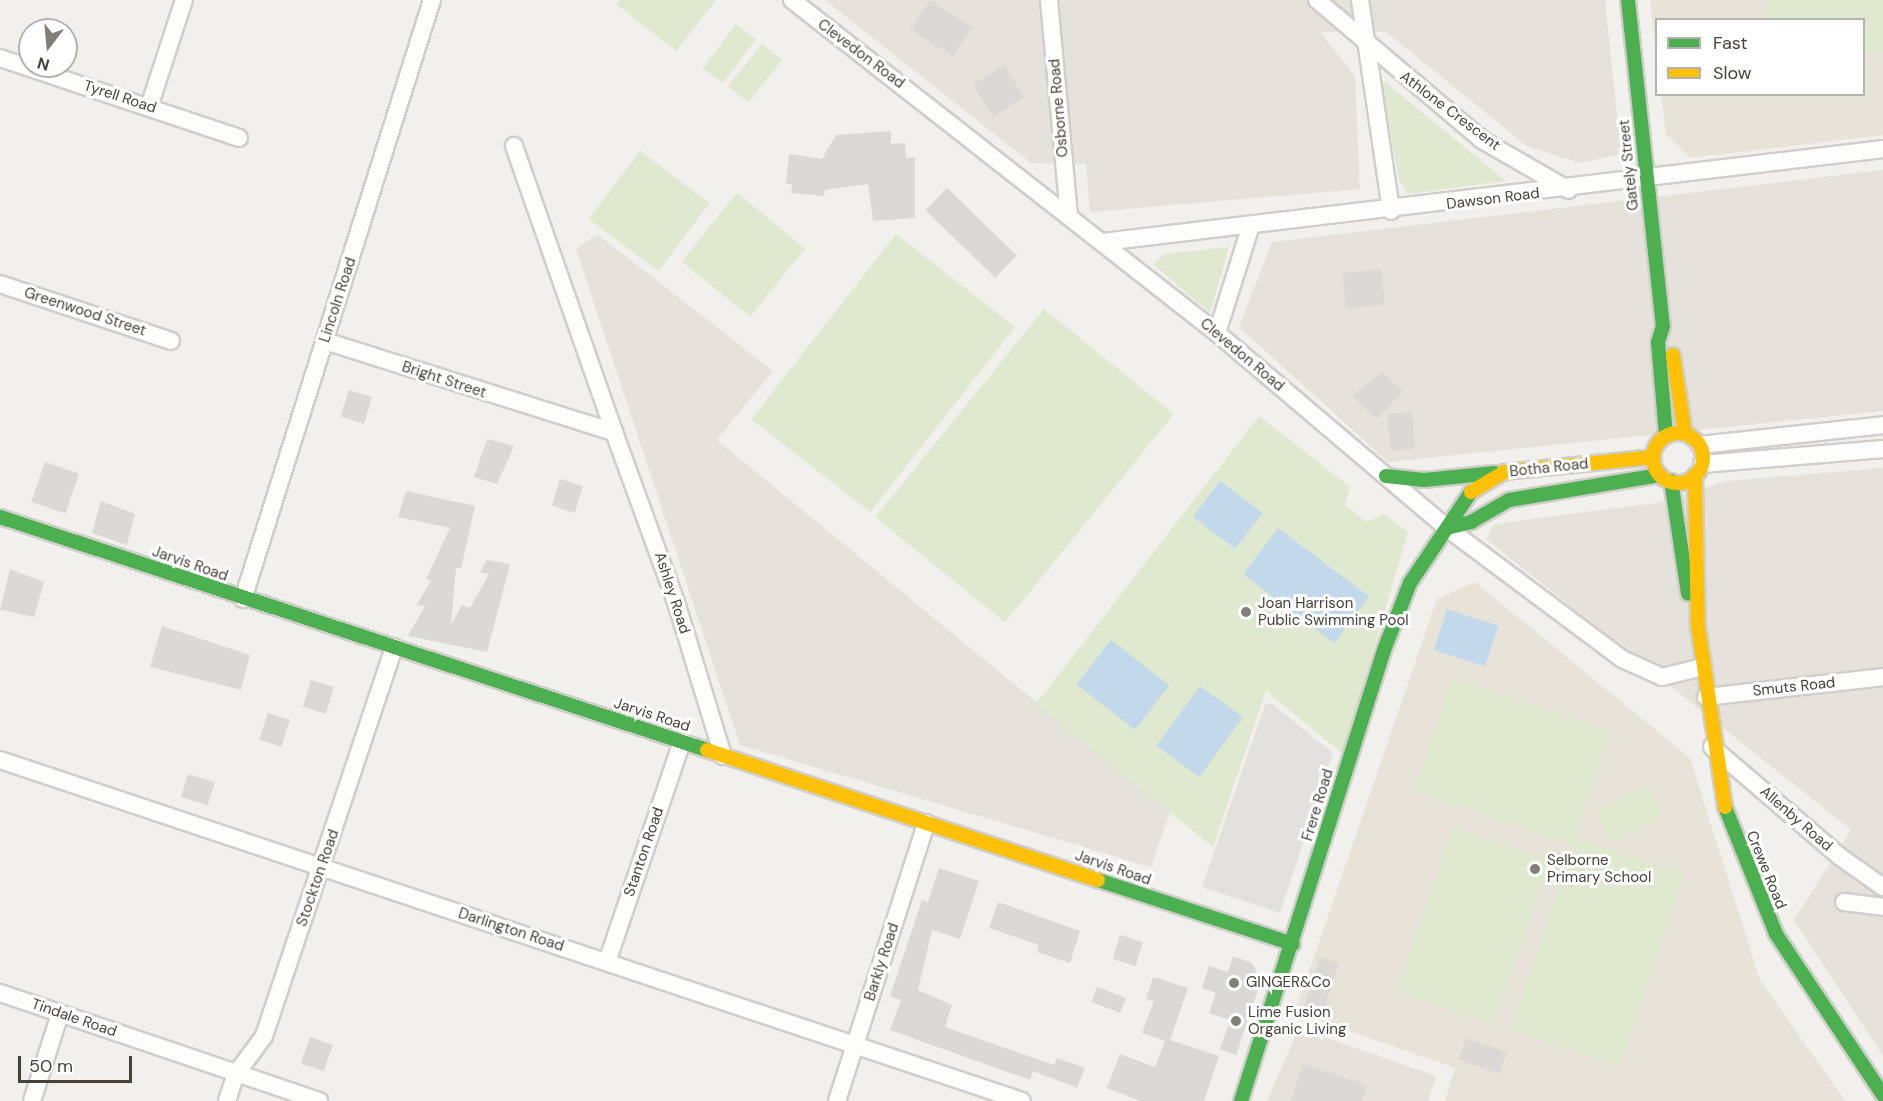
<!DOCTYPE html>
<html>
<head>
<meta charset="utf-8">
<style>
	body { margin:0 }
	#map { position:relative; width:1883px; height:1101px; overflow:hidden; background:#f2f0ed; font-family:"DM Sans",sans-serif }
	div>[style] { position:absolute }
	.residential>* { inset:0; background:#e5e2db }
	.education>* { inset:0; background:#e7e3d9 }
	.green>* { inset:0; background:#dee9cf; transform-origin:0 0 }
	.parking>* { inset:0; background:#e3e1de }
	.water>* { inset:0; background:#c2d8eb; transform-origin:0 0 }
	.building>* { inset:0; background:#dbd9d5; transform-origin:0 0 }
	.roads { filter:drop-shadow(2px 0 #d0cecb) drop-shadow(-2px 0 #d0cecb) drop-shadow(0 2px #d0cecb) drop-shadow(0 -2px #d0cecb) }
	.street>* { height:16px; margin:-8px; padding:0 8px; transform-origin:8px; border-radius:8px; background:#fdfdfc }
	.fast>* { height:14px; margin:-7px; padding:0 7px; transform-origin:7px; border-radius:7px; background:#4caf50 }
	.slow>* { height:14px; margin:-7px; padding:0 7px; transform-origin:7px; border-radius:7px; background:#ffc107 }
	.slow>.ring { margin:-7px; padding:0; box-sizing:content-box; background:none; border:14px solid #ffc107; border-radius:50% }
	.dots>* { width:16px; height:16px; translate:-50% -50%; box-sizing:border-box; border:3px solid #fff; border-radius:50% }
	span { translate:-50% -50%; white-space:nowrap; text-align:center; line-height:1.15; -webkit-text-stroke:6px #fff; paint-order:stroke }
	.street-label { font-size:15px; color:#474239 }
	.poi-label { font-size:15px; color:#474239 }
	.left { translate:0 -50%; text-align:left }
	.legend { position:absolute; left:1655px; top:18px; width:210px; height:78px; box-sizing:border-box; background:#fff; border:2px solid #b5b3b0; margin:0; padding:8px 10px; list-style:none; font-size:18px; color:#474239 }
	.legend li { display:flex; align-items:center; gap:12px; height:30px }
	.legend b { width:30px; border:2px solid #b5b3b0 }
	.north { position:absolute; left:18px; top:18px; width:60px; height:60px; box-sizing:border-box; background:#fff; border:2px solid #b5b3b0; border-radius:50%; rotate:196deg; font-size:16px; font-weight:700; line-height:24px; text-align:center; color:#474239 }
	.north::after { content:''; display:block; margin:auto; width:21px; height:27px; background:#837f78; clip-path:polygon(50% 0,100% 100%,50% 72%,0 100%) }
	.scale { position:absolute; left:18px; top:1056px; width:114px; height:27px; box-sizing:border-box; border:3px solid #474239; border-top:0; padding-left:8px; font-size:18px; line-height:21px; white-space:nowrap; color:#474239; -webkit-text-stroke:4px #fff; paint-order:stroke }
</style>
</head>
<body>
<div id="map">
	<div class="residential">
		<div style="clip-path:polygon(825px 0,1605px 0,1621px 154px,1580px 163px,1527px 146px,1386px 32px,1320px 32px,1355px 76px,1360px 189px,1090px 212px,1086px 164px,1031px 163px)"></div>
		<div style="clip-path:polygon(1883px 170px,1883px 411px,1388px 462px,1239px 327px,1272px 242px)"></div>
		<div style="clip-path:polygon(597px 234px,773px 371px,717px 440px,1170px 812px,1151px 867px,740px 745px,576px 249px)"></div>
		<div style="clip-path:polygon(1883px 468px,1883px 1056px,1794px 920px,1851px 830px,1486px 539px,1494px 524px,1656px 503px,1727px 481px)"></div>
		<div style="clip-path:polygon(1299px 1028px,1436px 1076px,1428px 1101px,1267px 1101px)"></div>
	</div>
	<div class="education">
		<div style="clip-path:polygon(1650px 0,1883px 0,1883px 135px,1690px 158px,1666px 134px,1661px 95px,1864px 94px,1864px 20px,1656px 20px,1656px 53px)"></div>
		<div style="clip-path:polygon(1475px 582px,1690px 758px,1760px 980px,1845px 1101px,1445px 1101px,1455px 1068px,1295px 1012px,1437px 599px)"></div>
	</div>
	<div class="green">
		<div style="clip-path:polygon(620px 0,716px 0,676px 51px,616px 4px)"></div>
		<div style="clip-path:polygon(1764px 0,1883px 0,1883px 51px,1864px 52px,1864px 20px,1765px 19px)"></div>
		<div style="left:736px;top:24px;width:25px;height:55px;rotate:37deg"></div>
		<div style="left:762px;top:44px;width:26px;height:54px;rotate:39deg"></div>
		<div style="clip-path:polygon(1385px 82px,1506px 181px,1408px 194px,1399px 179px,1381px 85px)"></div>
		<div style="left:640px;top:151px;width:87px;height:85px;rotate:37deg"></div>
		<div style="left:737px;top:193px;width:88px;height:88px;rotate:39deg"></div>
		<div style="left:896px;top:234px;width:151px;height:235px;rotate:38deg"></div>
		<div style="clip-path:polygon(1229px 247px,1210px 313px,1153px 264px,1164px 254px)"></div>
		<div style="left:1044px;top:309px;width:167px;height:268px;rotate:39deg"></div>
		<div style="clip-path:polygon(1259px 416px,1350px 487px,1345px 505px,1367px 522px,1384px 514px,1408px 532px,1343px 754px,1266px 691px,1213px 847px,1036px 704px)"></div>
		<div style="clip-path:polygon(1452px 678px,1611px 731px,1575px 838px,1684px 874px,1620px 1066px,1511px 1030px,1573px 845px,1414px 791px)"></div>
		<div style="left:1646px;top:786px;width:34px;height:57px;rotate:63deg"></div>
		<div style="left:1453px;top:827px;width:102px;height:173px;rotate:19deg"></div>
	</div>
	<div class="parking">
		<div style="clip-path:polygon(1271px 703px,1333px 753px,1280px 913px,1202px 887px,1265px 704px)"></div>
	</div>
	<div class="water">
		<div style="left:1220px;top:481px;width:53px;height:45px;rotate:37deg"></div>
		<div style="left:1278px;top:528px;width:114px;height:58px;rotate:37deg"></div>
		<div style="left:1447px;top:609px;width:54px;height:43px;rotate:18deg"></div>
		<div style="left:1111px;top:640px;width:74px;height:56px;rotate:38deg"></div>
		<div style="left:1200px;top:686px;width:53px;height:74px;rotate:36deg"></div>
	</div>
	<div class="building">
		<div style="left:930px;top:0;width:50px;height:35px;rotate:33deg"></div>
		<div style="left:1004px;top:65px;width:38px;height:37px;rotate:58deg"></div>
		<div style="clip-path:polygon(891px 131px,891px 144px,905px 143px,906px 158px,915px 157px,915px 218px,873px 221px,868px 184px,825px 190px,824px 196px,791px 193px,792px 184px,786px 184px,789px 154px,822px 159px,836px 135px)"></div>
		<div style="left:947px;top:188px;width:97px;height:31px;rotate:44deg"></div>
		<div style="left:1381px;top:269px;width:36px;height:39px;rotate:84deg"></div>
		<div style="clip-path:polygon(1382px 372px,1403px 391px,1377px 419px,1352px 396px)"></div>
		<div style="left:349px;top:390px;width:24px;height:28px;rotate:17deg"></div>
		<div style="left:1412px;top:412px;width:37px;height:25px;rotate:85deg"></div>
		<div style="clip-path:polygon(487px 439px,514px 446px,497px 484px,474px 477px)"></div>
		<div style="left:45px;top:462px;width:36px;height:42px;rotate:19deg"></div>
		<div style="left:560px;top:479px;width:24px;height:28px;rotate:17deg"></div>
		<div style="clip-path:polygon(406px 491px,475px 506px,461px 568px,456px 568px,451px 625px,462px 605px,470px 608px,489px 574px,480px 572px,487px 560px,510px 564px,487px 652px,408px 636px,425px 606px,417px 605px,431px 580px,426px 579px,450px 528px,398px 517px)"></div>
		<div style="clip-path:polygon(101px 501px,135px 514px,127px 545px,92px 533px)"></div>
		<div style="clip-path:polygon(10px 569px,44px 582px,34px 617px,0 610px)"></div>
		<div style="clip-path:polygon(162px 626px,250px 655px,241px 690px,150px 667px)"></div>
		<div style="left:311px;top:680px;width:24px;height:28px;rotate:17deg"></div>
		<div style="left:268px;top:713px;width:23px;height:28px;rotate:18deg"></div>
		<div style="left:188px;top:774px;width:28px;height:24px;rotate:17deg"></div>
		<div style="clip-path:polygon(939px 868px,979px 881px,960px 939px,932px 930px,918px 990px,952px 1005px,945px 1027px,1054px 1065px,1057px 1058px,1085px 1068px,1077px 1088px,1033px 1071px,1030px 1080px,890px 1030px,901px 1000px,890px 996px,922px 900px,928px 902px)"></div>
		<div style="clip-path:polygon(998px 902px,1080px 931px,1070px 963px,1037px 952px,1039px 945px,989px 928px)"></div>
		<div style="left:1120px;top:935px;width:24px;height:25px;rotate:17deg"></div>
		<div style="clip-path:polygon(1233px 956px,1252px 963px,1261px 981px,1236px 1055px,1220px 1049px,1230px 1020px,1209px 1013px,1216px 993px,1202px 988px,1209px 966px,1228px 972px)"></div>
		<div style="left:1320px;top:957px;width:20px;height:56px;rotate:18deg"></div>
		<div style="clip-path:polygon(1153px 977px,1188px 988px,1170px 1040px,1219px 1056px,1204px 1101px,1141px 1101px,1107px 1088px,1120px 1054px,1155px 1067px,1165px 1041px,1142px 1033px,1154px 1001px,1146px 999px)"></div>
		<div style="left:1097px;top:987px;width:31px;height:16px;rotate:21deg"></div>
		<div style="left:310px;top:1037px;width:24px;height:28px;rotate:19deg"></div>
		<div style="left:1466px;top:1038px;width:43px;height:23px;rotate:19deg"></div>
		<div style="clip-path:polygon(1303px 1064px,1367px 1085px,1362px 1101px,1291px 1101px)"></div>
	</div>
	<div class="roads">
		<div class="street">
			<div style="left:792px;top:0;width:540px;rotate:38.08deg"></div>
			<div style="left:1217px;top:333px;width:302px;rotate:40.3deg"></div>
			<div style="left:1447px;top:528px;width:219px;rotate:36.8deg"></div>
			<div style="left:1622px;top:659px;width:44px;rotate:24.2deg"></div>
			<div style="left:1662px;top:677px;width:42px;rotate:-13.7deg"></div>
			<div style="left:1049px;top:0;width:216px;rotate:84.7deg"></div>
			<div style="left:1317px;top:0;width:216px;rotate:40.3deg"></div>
			<div style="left:1482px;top:140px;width:100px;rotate:29.9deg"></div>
			<div style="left:1360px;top:0;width:213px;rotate:81.6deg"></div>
			<div style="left:0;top:58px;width:252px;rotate:18.5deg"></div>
			<div style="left:149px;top:107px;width:113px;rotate:-71.9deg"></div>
			<div style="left:514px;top:146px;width:303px;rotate:70.7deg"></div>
			<div style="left:1103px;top:242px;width:786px;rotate:-6.8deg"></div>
			<div style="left:0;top:284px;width:180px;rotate:18.4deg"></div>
			<div style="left:1217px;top:333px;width:113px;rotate:-72.5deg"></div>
			<div style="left:325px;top:341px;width:303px;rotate:17.5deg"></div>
			<div style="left:614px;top:432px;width:181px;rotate:70deg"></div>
			<div style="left:676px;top:602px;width:161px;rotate:73deg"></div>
			<div style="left:1700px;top:445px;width:184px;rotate:-6.2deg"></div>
			<div style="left:1702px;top:464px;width:182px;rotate:-4.7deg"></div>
			<div style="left:243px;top:599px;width:628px;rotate:-72.49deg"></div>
			<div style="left:1706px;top:697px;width:178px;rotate:-6.4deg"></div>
			<div style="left:1712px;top:747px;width:167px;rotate:40.6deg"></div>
			<div style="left:1839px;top:856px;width:54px;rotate:35.2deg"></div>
			<div style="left:0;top:760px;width:1077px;rotate:18.45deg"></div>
			<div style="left:1844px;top:902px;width:39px;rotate:7deg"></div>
			<div style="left:607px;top:962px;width:232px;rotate:-71.2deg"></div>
			<div style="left:0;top:993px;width:337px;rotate:18.7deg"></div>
			<div style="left:32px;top:1101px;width:91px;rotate:-72.2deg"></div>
			<div style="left:227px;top:1101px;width:28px;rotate:-72deg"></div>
			<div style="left:236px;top:1074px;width:47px;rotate:-53.6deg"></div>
			<div style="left:264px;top:1036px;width:410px;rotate:-71.5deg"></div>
			<div style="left:837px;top:1101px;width:292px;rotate:-72.2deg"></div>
		</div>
		<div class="fast">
			<div style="left:1628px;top:0;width:328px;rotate:83.9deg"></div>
			<div style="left:1663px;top:326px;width:17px;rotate:107deg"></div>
			<div style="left:1658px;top:342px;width:94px;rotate:85.1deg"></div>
			<div style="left:1386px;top:476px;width:38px;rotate:6deg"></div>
			<div style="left:1424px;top:480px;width:71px;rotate:-5.6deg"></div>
			<div style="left:1671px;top:481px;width:114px;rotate:81.4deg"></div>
			<div style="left:0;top:517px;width:744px;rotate:18.24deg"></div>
			<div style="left:1447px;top:528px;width:25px;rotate:-14deg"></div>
			<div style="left:1471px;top:522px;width:44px;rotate:-30.1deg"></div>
			<div style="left:1509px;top:500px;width:153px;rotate:-9.4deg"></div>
			<div style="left:1725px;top:807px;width:137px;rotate:68.1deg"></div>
			<div style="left:1776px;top:934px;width:193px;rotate:56.4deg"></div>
			<div style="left:1098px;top:880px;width:205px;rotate:18.2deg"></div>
			<div style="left:1241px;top:1101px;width:473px;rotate:-72.4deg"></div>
			<div style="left:1384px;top:650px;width:72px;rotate:-68.8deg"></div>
			<div style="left:1410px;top:583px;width:110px;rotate:-56.2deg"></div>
		</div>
		<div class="slow">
			<div style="left:1673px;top:355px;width:79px;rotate:81.3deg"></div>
			<div class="ring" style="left:1653px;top:433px;width:36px;height:36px"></div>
			<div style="left:1695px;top:475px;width:151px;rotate:88.9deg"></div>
			<div style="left:1698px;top:626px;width:183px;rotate:81.5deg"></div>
			<div style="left:1471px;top:492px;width:39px;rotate:-31deg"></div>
			<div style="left:1504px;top:472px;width:150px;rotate:-5.7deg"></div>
			<div style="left:707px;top:750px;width:412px;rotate:18.4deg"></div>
		</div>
	</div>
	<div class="dots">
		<div style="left:1246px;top:612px;background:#837f78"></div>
		<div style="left:1535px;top:869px;background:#837f78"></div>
		<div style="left:1234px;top:983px;background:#837f78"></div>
		<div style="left:1236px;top:1021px;background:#837f78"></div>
	</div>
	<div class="street-label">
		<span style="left:861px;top:54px;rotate:37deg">Clevedon Road</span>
		<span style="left:120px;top:97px;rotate:18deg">Tyrell Road</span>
		<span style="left:1059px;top:108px;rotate:-95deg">Osborne Road</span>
		<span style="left:1450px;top:111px;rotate:37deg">Athlone Crescent</span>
		<span style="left:1629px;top:165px;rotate:-96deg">Gately Street</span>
		<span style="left:1493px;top:199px;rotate:-7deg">Dawson Road</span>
		<span style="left:338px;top:300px;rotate:-72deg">Lincoln Road</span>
		<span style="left:85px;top:312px;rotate:18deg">Greenwood Street</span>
		<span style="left:1242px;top:355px;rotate:40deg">Clevedon Road</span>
		<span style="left:444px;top:380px;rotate:18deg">Bright Street</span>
		<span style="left:1549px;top:468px;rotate:-6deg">Botha Road</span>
		<span style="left:190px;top:564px;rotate:19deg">Jarvis Road</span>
		<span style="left:672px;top:593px;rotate:72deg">Ashley Road</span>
		<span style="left:1794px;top:687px;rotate:-6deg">Smuts Road</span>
		<span style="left:652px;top:715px;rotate:18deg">Jarvis Road</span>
		<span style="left:1318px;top:805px;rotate:-73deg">Frere Road</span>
		<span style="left:1796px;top:819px;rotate:41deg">Allenby Road</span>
		<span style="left:644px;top:852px;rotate:-71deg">Stanton Road</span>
		<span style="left:1113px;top:868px;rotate:19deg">Jarvis Road</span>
		<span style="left:1766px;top:870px;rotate:68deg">Crewe Road</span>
		<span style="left:318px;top:878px;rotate:-71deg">Stockton Road</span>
		<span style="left:511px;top:930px;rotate:18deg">Darlington Road</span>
		<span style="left:882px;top:962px;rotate:-72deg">Barkly Road</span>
		<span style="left:74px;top:1018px;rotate:19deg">Tindale Road</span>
	</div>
	<div class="poi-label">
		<span class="left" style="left:1258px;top:612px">Joan Harrison<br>Public Swimming Pool</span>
		<span class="left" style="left:1547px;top:869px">Selborne<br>Primary School</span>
		<span class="left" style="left:1246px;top:983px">GINGER&amp;Co</span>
		<span class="left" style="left:1248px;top:1021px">Lime Fusion<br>Organic Living</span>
	</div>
	<ul class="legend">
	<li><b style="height:8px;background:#4caf50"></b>Fast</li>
	<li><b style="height:8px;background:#ffc107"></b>Slow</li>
	</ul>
	<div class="north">N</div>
	<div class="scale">50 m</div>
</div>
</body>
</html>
